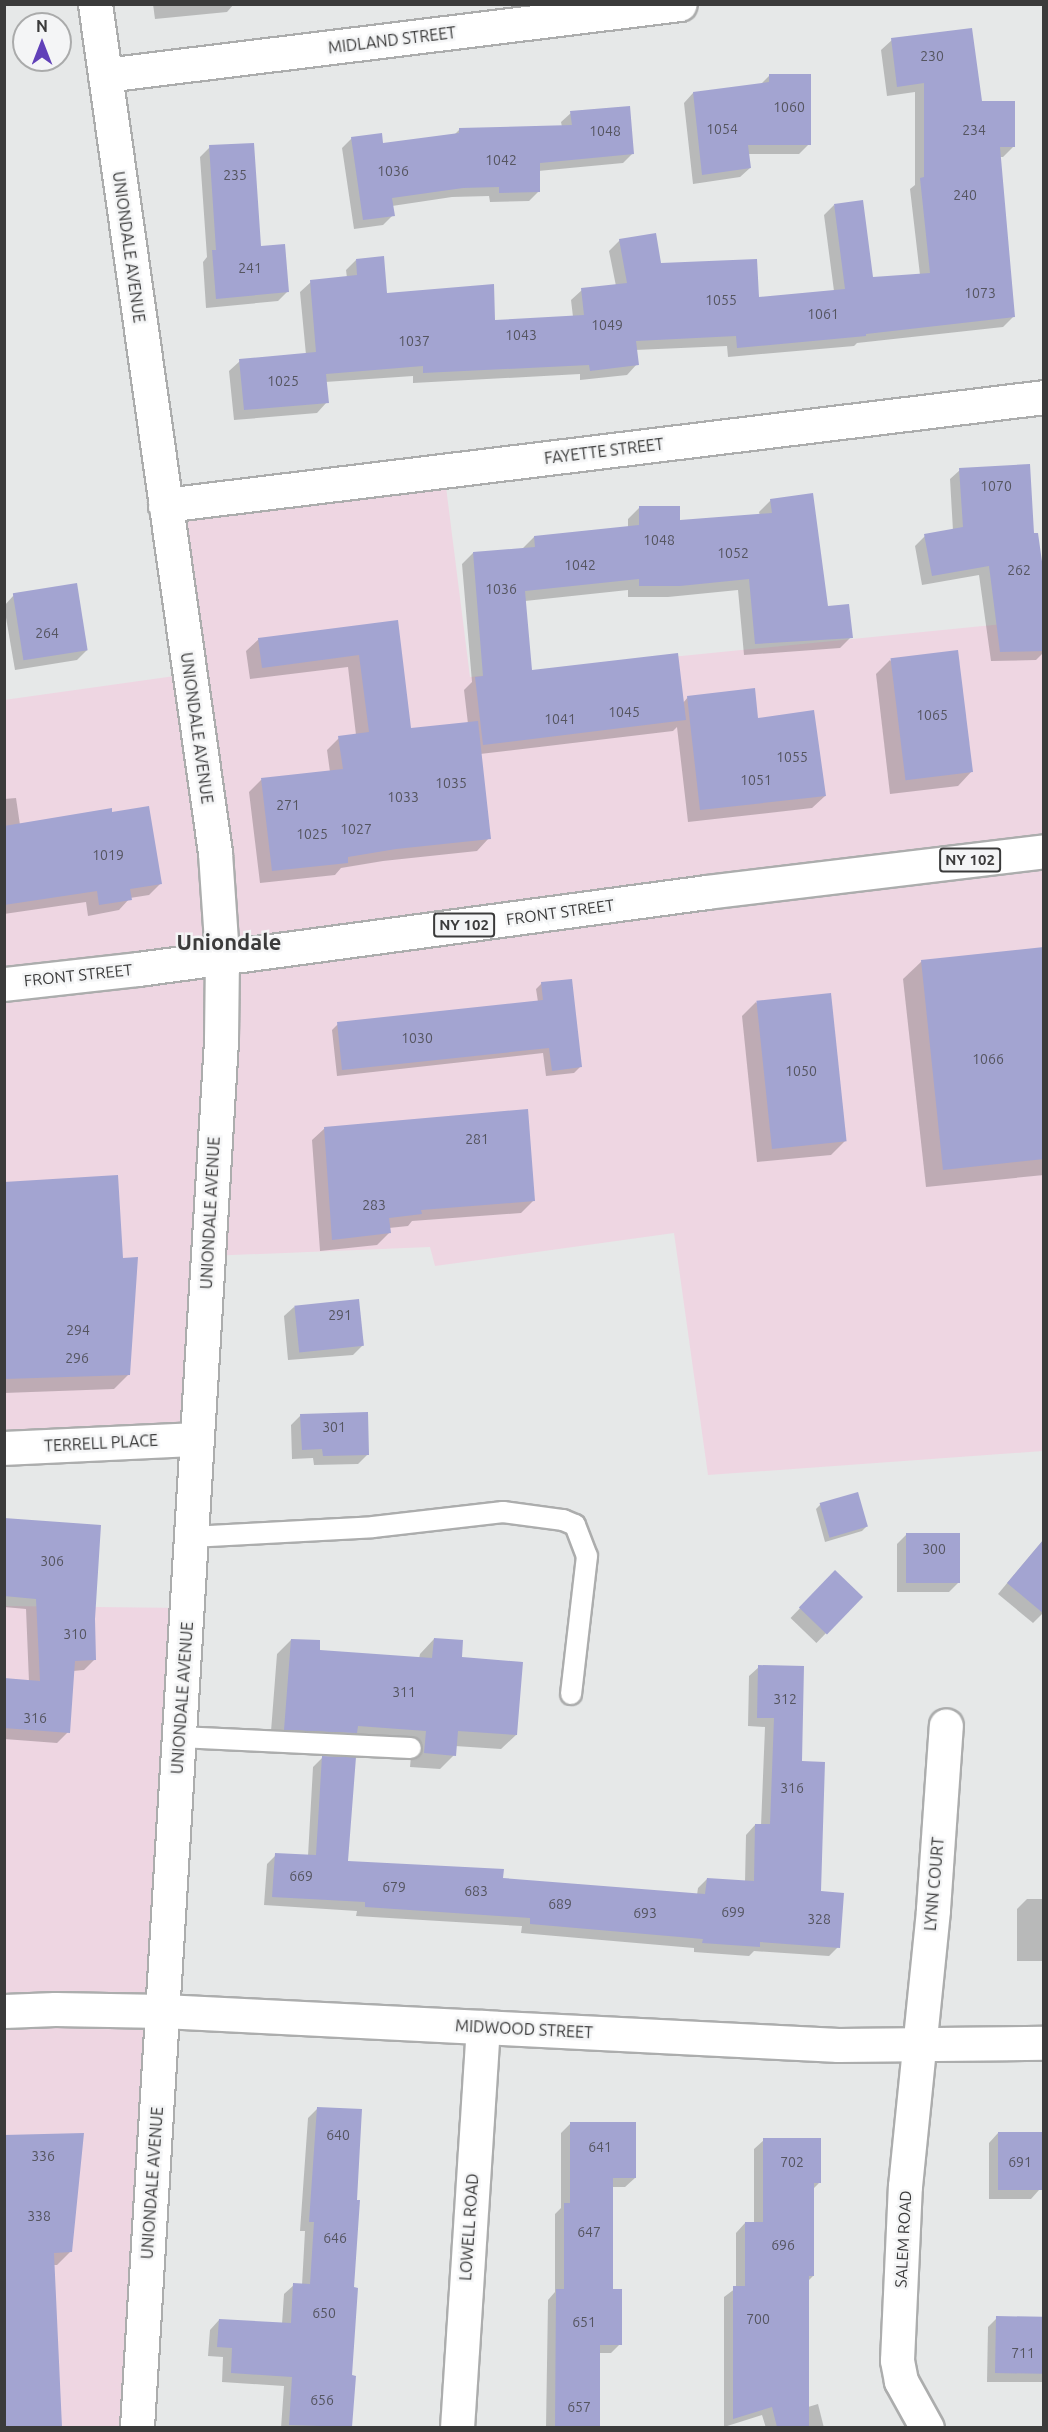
<!DOCTYPE html>
<html>
<head>
<meta charset="utf-8">
<style>
	body { margin:0 }
	#map { position:relative; width:1048px; height:2432px; overflow:hidden; background:#e6e8e8; font-family:Ubuntu,sans-serif }
	div>[style] { position:absolute }
	.commercial>* { inset:0; background:#eed6e2 }
	.shadow>* { inset:0; background:#0003; transform-origin:0 0 }
	.building>* { inset:0; background:#a3a4d1; transform-origin:0 0 }
	.roads { filter:drop-shadow(2px 0 #acadad) drop-shadow(-2px 0 #acadad) drop-shadow(0 2px #acadad) drop-shadow(0 -2px #acadad) }
	.service>* { height:20px; margin:-10px; padding:0 10px; transform-origin:10px; border-radius:10px; background:#fff }
	.minor>* { height:33px; margin:-16.5px; padding:0 16.5px; transform-origin:16.5px; border-radius:16.5px; background:#fff }
	.secondary>* { height:33px; margin:-16.5px; padding:0 16.5px; transform-origin:16.5px; border-radius:16.5px; background:#fff }
	.primary>* { height:33px; margin:-16.5px; padding:0 16.5px; transform-origin:16.5px; border-radius:16.5px; background:#fff }
	span { translate:-50% -50%; white-space:nowrap; text-align:center; line-height:1.15; -webkit-text-stroke:5px #f4f5f6; paint-order:stroke }
	.number-label { font-size:14px; color:#555560 }
	.number-label span { -webkit-text-stroke-width:0 }
	.shield-label span { padding:2px 4px; background:#f4f5f6; border:2px solid; border-radius:4px; -webkit-text-stroke-width:0 }
	.shield-label { font-size:15px; color:#3b3b3b; font-weight:700 }
	.street-label { font-size:16px; color:#3b3b3b }
	.district-label { font-size:22px; color:#3b3b3b; font-weight:700 }
	.frame { position:absolute; inset:0; border:6px solid #3b3b3b; pointer-events:none }
	.north { position:absolute; left:12px; top:12px; width:60px; height:60px; box-sizing:border-box; background:#f4f5f6; border:2px solid #aaabab; border-radius:50%; rotate:0deg; font-size:16px; font-weight:700; line-height:24px; text-align:center; color:#3b3b3b }
	.north::after { content:''; display:block; margin:auto; width:21px; height:27px; background:#6040b8; clip-path:polygon(50% 0,100% 100%,50% 72%,0 100%) }
</style>
</head>
<body>
<div id="map">
	<div class="commercial">
		<div style="clip-path:polygon(444px 471px,470px 677px,1043px 620px,1043px 1451px,708px 1475px,674px 1233px,435px 1266px,430px 1247px,208px 1256px,197px 1439px,5px 1448px,4px 700px,189px 674px,165px 505px)"></div>
		<div style="clip-path:polygon(5px 1606px,187px 1608px,137px 2427px,5px 2428px)"></div>
	</div>
	<div class="shadow">
		<div style="clip-path:polygon(153px 4px,234px 4px,227px 12px,155px 19px)"></div>
		<div style="clip-path:polygon(892px 40px,981px 103px,1013px 147px,1003px 157px,999px 157px,1013px 317px,1003px 327px,857px 343px,854px 346px,728px 357px,727px 346px,635px 350px,637px 364px,627px 375px,580px 380px,580px 374px,413px 383px,413px 376px,325px 382px,327px 402px,317px 413px,234px 420px,229px 371px,240px 361px,306px 355px,300px 292px,311px 282px,347px 278px,346px 270px,356px 260px,386px 294px,494px 321px,573px 317px,571px 300px,582px 290px,616px 286px,609px 251px,620px 240px,660px 265px,758px 298px,834px 291px,824px 215px,834px 205px,872px 278px,920px 275px,910px 189px,915px 185px,915px 92px,887px 96px,881px 50px)"></div>
		<div style="clip-path:polygon(770px 75px,809px 144px,799px 154px,748px 154px,750px 168px,740px 177px,693px 184px,684px 103px,693px 93px,761px 84px)"></div>
		<div style="clip-path:polygon(571px 113px,633px 153px,623px 163px,538px 171px,538px 192px,529px 201px,490px 202px,489px 196px,452px 197px,392px 206px,393px 215px,383px 225px,354px 229px,342px 148px,352px 138px,382px 145px,454px 135px,460px 129px,562px 127px,561px 122px)"></div>
		<div style="clip-path:polygon(210px 147px,259px 248px,288px 291px,278px 301px,206px 308px,203px 262px,207px 257px,200px 157px)"></div>
		<div style="clip-path:polygon(960px 470px,1033px 535px,1044px 587px,1044px 652px,1036px 660px,991px 661px,979px 575px,922px 585px,915px 546px,925px 536px,953px 531px,950px 479px)"></div>
		<div style="clip-path:polygon(771px 500px,826px 608px,851px 637px,840px 648px,744px 655px,738px 590px,668px 597px,628px 597px,628px 590px,525px 601px,531px 672px,683px 703px,688px 697px,756px 720px,825px 796px,812px 808px,688px 822px,677px 727px,673px 731px,480px 754px,489px 838px,477px 851px,383px 861px,341px 868px,335px 875px,260px 883px,249px 792px,261px 780px,330px 772px,327px 750px,339px 738px,356px 735px,348px 667px,250px 679px,246px 651px,259px 639px,396px 622px,410px 730px,468px 724px,464px 690px,472px 682px,462px 564px,473px 553px,522px 549px,534px 537px,628px 527px,628px 519px,639px 508px,679px 522px,760px 516px,759px 512px)"></div>
		<div style="clip-path:polygon(14px 595px,87px 650px,77px 660px,15px 670px,4px 606px)"></div>
		<div style="clip-path:polygon(890px 660px,972px 771px,958px 786px,890px 794px,876px 674px)"></div>
		<div style="clip-path:polygon(16px 798px,20px 825px,111px 813px,160px 884px,149px 895px,130px 898px,119px 910px,88px 916px,86px 902px,4px 914px,4px 799px)"></div>
		<div style="clip-path:polygon(1044px 948px,1044px 1175px,926px 1187px,903px 979px,922px 961px)"></div>
		<div style="clip-path:polygon(542px 983px,580px 1067px,574px 1073px,546px 1076px,543px 1053px,337px 1076px,332px 1030px,338px 1024px,538px 1002px,536px 989px)"></div>
		<div style="clip-path:polygon(756px 1002px,845px 1141px,831px 1155px,757px 1162px,742px 1016px)"></div>
		<div style="clip-path:polygon(325px 1128px,533px 1201px,521px 1213px,412px 1221px,408px 1226px,389px 1228px,390px 1232px,377px 1245px,320px 1251px,312px 1140px)"></div>
		<div style="clip-path:polygon(4px 1183px,128px 1375px,114px 1389px,4px 1393px)"></div>
		<div style="clip-path:polygon(294px 1307px,363px 1345px,353px 1355px,288px 1360px,284px 1316px)"></div>
		<div style="clip-path:polygon(301px 1415px,368px 1454px,358px 1464px,314px 1465px,313px 1458px,292px 1459px,291px 1425px)"></div>
		<div style="clip-path:polygon(821px 1504px,866px 1527px,862px 1531px,825px 1542px,816px 1509px)"></div>
		<div style="clip-path:polygon(4px 1519px,93px 1619px,95px 1659px,84px 1670px,73px 1671px,68px 1732px,57px 1743px,4px 1739px,4px 1679px,29px 1682px,26px 1609px,4px 1607px)"></div>
		<div style="clip-path:polygon(907px 1534px,959px 1582px,949px 1592px,897px 1592px,897px 1544px)"></div>
		<div style="clip-path:polygon(1044px 1539px,1044px 1612px,1033px 1623px,998px 1594px)"></div>
		<div style="left:835px;top:1572px;width:36px;height:64px;rotate:44deg"></div>
		<div style="clip-path:polygon(434px 1639px,460px 1659px,516px 1735px,501px 1749px,455px 1746px,454px 1755px,440px 1769px,410px 1767px,412px 1745px,270px 1744px,277px 1654px,291px 1640px,318px 1651px,419px 1659px,420px 1654px)"></div>
		<div style="clip-path:polygon(759px 1667px,800px 1762px,820px 1893px,838px 1947px,829px 1956px,754px 1951px,749px 1956px,694px 1952px,694px 1948px,521px 1933px,522px 1926px,356px 1916px,357px 1911px,264px 1905px,267px 1864px,276px 1855px,308px 1856px,313px 1767px,323px 1757px,346px 1863px,502px 1880px,697px 1895px,698px 1888px,707px 1879px,745px 1882px,746px 1835px,755px 1825px,761px 1826px,765px 1727px,748px 1726px,749px 1676px)"></div>
		<div style="clip-path:polygon(1027px 1899px,1044px 1899px,1044px 1961px,1017px 1961px,1017px 1909px)"></div>
		<div style="clip-path:polygon(318px 2108px,353px 2289px,351px 2377px,354px 2377px,351px 2428px,281px 2428px,284px 2386px,222px 2382px,223px 2357px,208px 2356px,210px 2330px,219px 2320px,282px 2324px,284px 2294px,294px 2285px,302px 2285px,305px 2231px,300px 2231px,308px 2118px)"></div>
		<div style="clip-path:polygon(571px 2123px,635px 2178px,625px 2187px,612px 2187px,612px 2290px,620px 2344px,611px 2353px,599px 2353px,599px 2428px,546px 2428px,548px 2300px,555px 2292px,555px 2214px,561px 2208px,561px 2133px)"></div>
		<div style="clip-path:polygon(998px 2133px,1044px 2137px,1044px 2190px,1039px 2190px,1031px 2199px,989px 2199px,989px 2143px)"></div>
		<div style="clip-path:polygon(4px 2137px,70px 2252px,57px 2265px,53px 2265px,60px 2428px,4px 2428px)"></div>
		<div style="clip-path:polygon(764px 2140px,819px 2183px,813px 2189px,813px 2276px,808px 2281px,808px 2407px,818px 2404px,824px 2428px,766px 2428px,762px 2415px,724px 2427px,724px 2297px,736px 2288px,736px 2233px,745px 2223px,754px 2223px,754px 2149px)"></div>
		<div style="clip-path:polygon(997px 2318px,1044px 2347px,1044px 2382px,987px 2382px,988px 2327px)"></div>
	</div>
	<div class="building">
		<div style="clip-path:polygon(972px 28px,982px 101px,1015px 101px,1015px 147px,1000px 147px,1015px 317px,866px 334px,866px 336px,737px 348px,736px 336px,636px 341px,639px 365px,590px 371px,589px 365px,423px 373px,423px 366px,326px 374px,329px 403px,244px 410px,239px 359px,316px 352px,310px 280px,357px 275px,356px 259px,384px 256px,387px 293px,494px 284px,495px 320px,584px 315px,581px 288px,627px 283px,619px 239px,656px 233px,661px 263px,757px 259px,759px 297px,845px 289px,834px 204px,863px 200px,873px 277px,930px 273px,920px 178px,924px 177px,924px 83px,897px 87px,891px 38px)"></div>
		<div style="clip-path:polygon(769px 74px,811px 74px,811px 145px,748px 145px,751px 168px,702px 175px,693px 92px,769px 82px)"></div>
		<div style="clip-path:polygon(630px 106px,634px 154px,540px 163px,540px 192px,499px 193px,499px 187px,463px 188px,392px 198px,395px 216px,363px 220px,351px 137px,382px 133px,383px 143px,459px 133px,459px 128px,572px 125px,570px 111px)"></div>
		<div style="clip-path:polygon(254px 143px,261px 246px,285px 244px,289px 292px,216px 299px,212px 250px,216px 250px,209px 145px)"></div>
		<div style="clip-path:polygon(1030px 464px,1034px 533px,1038px 533px,1044px 576px,1044px 651px,1000px 652px,989px 566px,932px 576px,924px 534px,963px 527px,959px 468px)"></div>
		<div style="clip-path:polygon(813px 493px,828px 606px,849px 604px,853px 638px,755px 644px,749px 579px,680px 586px,639px 586px,639px 579px,525px 591px,532px 670px,678px 653px,686px 720px,483px 745px,475px 677px,483px 676px,473px 552px,535px 547px,534px 536px,639px 525px,639px 506px,680px 506px,680px 520px,772px 513px,770px 499px)"></div>
		<div style="left:77px;top:583px;width:68px;height:65px;rotate:81deg"></div>
		<div style="clip-path:polygon(398px 620px,411px 728px,478px 721px,491px 839px,396px 849px,348px 857px,348px 863px,272px 871px,261px 778px,343px 769px,338px 736px,369px 732px,359px 655px,262px 668px,258px 638px)"></div>
		<div style="left:958px;top:650px;width:123px;height:68px;rotate:83deg"></div>
		<div style="clip-path:polygon(755px 688px,758px 718px,814px 710px,826px 796px,700px 810px,687px 696px)"></div>
		<div style="clip-path:polygon(149px 806px,162px 884px,130px 889px,132px 900px,99px 905px,97px 891px,4px 905px,4px 826px,112px 808px,112px 812px)"></div>
		<div style="clip-path:polygon(1044px 947px,1044px 1159px,943px 1170px,921px 960px)"></div>
		<div style="clip-path:polygon(572px 979px,582px 1067px,552px 1071px,549px 1048px,342px 1070px,337px 1022px,543px 1000px,541px 982px)"></div>
		<div style="left:831px;top:993px;width:149px;height:75px;rotate:84deg"></div>
		<div style="clip-path:polygon(528px 1109px,535px 1201px,421px 1210px,422px 1214px,389px 1218px,391px 1233px,332px 1240px,324px 1127px)"></div>
		<div style="clip-path:polygon(118px 1175px,123px 1258px,138px 1257px,130px 1375px,4px 1379px,4px 1182px)"></div>
		<div style="left:359px;top:1299px;width:47px;height:65px;rotate:84deg"></div>
		<div style="clip-path:polygon(368px 1412px,369px 1455px,323px 1456px,322px 1449px,302px 1450px,300px 1414px)"></div>
		<div style="left:858px;top:1492px;width:36px;height:40px;rotate:74deg"></div>
		<div style="clip-path:polygon(4px 1518px,101px 1525px,95px 1619px,96px 1660px,75px 1661px,70px 1733px,4px 1728px,4px 1678px,40px 1681px,36px 1599px,4px 1596px)"></div>
		<div style="left:906px;top:1533px;width:54px;height:50px"></div>
		<div style="clip-path:polygon(1044px 1539px,1044px 1614px,1007px 1583px)"></div>
		<div style="left:835px;top:1570px;width:39px;height:52px;rotate:44deg"></div>
		<div style="clip-path:polygon(434px 1638px,463px 1640px,462px 1657px,523px 1662px,517px 1735px,458px 1731px,456px 1756px,424px 1753px,426px 1731px,358px 1726px,357px 1733px,284px 1730px,291px 1639px,320px 1640px,320px 1650px,432px 1658px)"></div>
		<div style="clip-path:polygon(758px 1665px,804px 1666px,802px 1761px,825px 1762px,821px 1891px,844px 1893px,840px 1948px,760px 1942px,760px 1947px,702px 1943px,703px 1939px,530px 1924px,530px 1918px,365px 1907px,365px 1902px,272px 1897px,275px 1853px,316px 1855px,322px 1756px,356px 1757px,348px 1861px,504px 1869px,503px 1878px,705px 1894px,707px 1878px,754px 1881px,755px 1824px,770px 1824px,774px 1718px,757px 1718px)"></div>
		<div style="clip-path:polygon(317px 2107px,362px 2109px,357px 2200px,360px 2200px,354px 2287px,358px 2288px,352px 2375px,356px 2376px,352px 2427px,289px 2425px,292px 2377px,231px 2373px,232px 2348px,217px 2347px,219px 2319px,291px 2323px,293px 2283px,310px 2284px,314px 2222px,309px 2222px)"></div>
		<div style="clip-path:polygon(570px 2122px,636px 2122px,636px 2178px,613px 2178px,613px 2289px,622px 2289px,622px 2345px,600px 2345px,600px 2427px,555px 2427px,556px 2289px,564px 2289px,564px 2203px,570px 2203px)"></div>
		<div style="left:998px;top:2132px;width:44px;height:58px"></div>
		<div style="clip-path:polygon(84px 2133px,72px 2252px,54px 2253px,62px 2427px,4px 2427px,4px 2135px)"></div>
		<div style="clip-path:polygon(763px 2138px,821px 2138px,821px 2183px,814px 2183px,814px 2276px,809px 2276px,809px 2427px,777px 2427px,772px 2407px,733px 2419px,733px 2286px,745px 2286px,745px 2222px,763px 2222px)"></div>
		<div style="left:996px;top:2316px;width:47px;height:57px;rotate:1deg"></div>
	</div>
	<div class="roads">
		<div class="service">
			<div style="left:191px;top:1537px;width:182px;rotate:-3.1deg"></div>
			<div style="left:373px;top:1527px;width:131px;rotate:-6.6deg"></div>
			<div style="left:503px;top:1512px;width:61px;rotate:7.6deg"></div>
			<div style="left:563px;top:1520px;width:13px;rotate:23deg"></div>
			<div style="left:575px;top:1525px;width:33px;rotate:69deg"></div>
			<div style="left:587px;top:1556px;width:139px;rotate:96.6deg"></div>
			<div style="left:179px;top:1737px;width:232px;rotate:2.7deg"></div>
		</div>
		<div class="minor">
			<div style="left:105px;top:75px;width:579px;rotate:-7.04deg"></div>
			<div style="left:165px;top:505px;width:886px;rotate:-7deg"></div>
			<div style="left:4px;top:1448px;width:193px;rotate:-2.7deg"></div>
			<div style="left:4px;top:2011px;width:51px;rotate:-2.2deg"></div>
			<div style="left:55px;top:2009px;width:108px;rotate:1.1deg"></div>
			<div style="left:163px;top:2011px;width:676px;rotate:2.88deg"></div>
			<div style="left:838px;top:2045px;width:206px;rotate:-0.6deg"></div>
			<div style="left:457px;top:2428px;width:402px;rotate:-86.3deg"></div>
			<div style="left:927px;top:2428px;width:54px;rotate:-119deg"></div>
			<div style="left:901px;top:2381px;width:21px;rotate:-101deg"></div>
			<div style="left:897px;top:2360px;width:174px;rotate:-87.4deg"></div>
			<div style="left:905px;top:2186px;width:278px;rotate:-84.2deg"></div>
			<div style="left:933px;top:1909px;width:184px;rotate:-86deg"></div>
		</div>
		<div class="secondary">
			<div style="left:95px;top:4px;width:857px;rotate:81.95deg"></div>
			<div style="left:215px;top:853px;width:104px;rotate:86.1deg"></div>
			<div style="left:222px;top:957px;width:84px;rotate:90.7deg"></div>
			<div style="left:221px;top:1041px;width:1390px;rotate:93.47deg"></div>
		</div>
		<div class="primary">
			<div style="left:4px;top:984px;width:135px;rotate:-6.4deg"></div>
			<div style="left:138px;top:969px;width:574px;rotate:-7.71deg"></div>
			<div style="left:707px;top:892px;width:339px;rotate:-6.9deg"></div>
		</div>
	</div>
	<div class="number-label">
		<span style="left:932px;top:56px">230</span>
		<span style="left:789px;top:107px">1060</span>
		<span style="left:722px;top:129px">1054</span>
		<span style="left:974px;top:130px">234</span>
		<span style="left:605px;top:131px">1048</span>
		<span style="left:501px;top:160px">1042</span>
		<span style="left:393px;top:171px">1036</span>
		<span style="left:235px;top:175px">235</span>
		<span style="left:965px;top:195px">240</span>
		<span style="left:250px;top:268px">241</span>
		<span style="left:980px;top:293px">1073</span>
		<span style="left:721px;top:300px">1055</span>
		<span style="left:823px;top:314px">1061</span>
		<span style="left:607px;top:325px">1049</span>
		<span style="left:521px;top:335px">1043</span>
		<span style="left:414px;top:341px">1037</span>
		<span style="left:283px;top:381px">1025</span>
		<span style="left:996px;top:486px">1070</span>
		<span style="left:659px;top:540px">1048</span>
		<span style="left:733px;top:553px">1052</span>
		<span style="left:580px;top:565px">1042</span>
		<span style="left:1019px;top:570px">262</span>
		<span style="left:501px;top:589px">1036</span>
		<span style="left:47px;top:633px">264</span>
		<span style="left:624px;top:712px">1045</span>
		<span style="left:932px;top:715px">1065</span>
		<span style="left:560px;top:719px">1041</span>
		<span style="left:792px;top:757px">1055</span>
		<span style="left:756px;top:780px">1051</span>
		<span style="left:451px;top:783px">1035</span>
		<span style="left:403px;top:797px">1033</span>
		<span style="left:288px;top:805px">271</span>
		<span style="left:356px;top:829px">1027</span>
		<span style="left:312px;top:834px">1025</span>
		<span style="left:108px;top:855px">1019</span>
		<span style="left:417px;top:1038px">1030</span>
		<span style="left:988px;top:1059px">1066</span>
		<span style="left:801px;top:1071px">1050</span>
		<span style="left:477px;top:1139px">281</span>
		<span style="left:374px;top:1205px">283</span>
		<span style="left:340px;top:1315px">291</span>
		<span style="left:78px;top:1330px">294</span>
		<span style="left:77px;top:1358px">296</span>
		<span style="left:334px;top:1427px">301</span>
		<span style="left:934px;top:1549px">300</span>
		<span style="left:52px;top:1561px">306</span>
		<span style="left:75px;top:1634px">310</span>
		<span style="left:404px;top:1692px">311</span>
		<span style="left:785px;top:1699px">312</span>
		<span style="left:35px;top:1718px">316</span>
		<span style="left:792px;top:1788px">316</span>
		<span style="left:301px;top:1876px">669</span>
		<span style="left:394px;top:1887px">679</span>
		<span style="left:476px;top:1891px">683</span>
		<span style="left:560px;top:1904px">689</span>
		<span style="left:733px;top:1912px">699</span>
		<span style="left:645px;top:1913px">693</span>
		<span style="left:819px;top:1919px">328</span>
		<span style="left:338px;top:2135px">640</span>
		<span style="left:600px;top:2147px">641</span>
		<span style="left:43px;top:2156px">336</span>
		<span style="left:792px;top:2162px">702</span>
		<span style="left:1020px;top:2162px">691</span>
		<span style="left:39px;top:2216px">338</span>
		<span style="left:589px;top:2232px">647</span>
		<span style="left:335px;top:2238px">646</span>
		<span style="left:783px;top:2245px">696</span>
		<span style="left:324px;top:2313px">650</span>
		<span style="left:758px;top:2319px">700</span>
		<span style="left:584px;top:2322px">651</span>
		<span style="left:1023px;top:2353px">711</span>
		<span style="left:322px;top:2400px">656</span>
		<span style="left:579px;top:2407px">657</span>
	</div>
	<div class="shield-label">
		<span style="left:970px;top:860px">NY 102</span>
		<span style="left:464px;top:925px">NY 102</span>
	</div>
	<div class="street-label">
		<span style="left:392px;top:40px;rotate:-7deg">MIDLAND STREET</span>
		<span style="left:129px;top:247px;rotate:82deg">UNIONDALE AVENUE</span>
		<span style="left:604px;top:451px;rotate:-7deg">FAYETTE STREET</span>
		<span style="left:197px;top:728px;rotate:82deg">UNIONDALE AVENUE</span>
		<span style="left:560px;top:912px;rotate:-8deg">FRONT STREET</span>
		<span style="left:78px;top:975px;rotate:-6deg">FRONT STREET</span>
		<span style="left:210px;top:1213px;rotate:-87deg">UNIONDALE AVENUE</span>
		<span style="left:101px;top:1443px;rotate:-3deg">TERRELL PLACE</span>
		<span style="left:182px;top:1698px;rotate:-86deg">UNIONDALE AVENUE</span>
		<span style="left:934px;top:1884px;rotate:-85deg">LYNN COURT</span>
		<span style="left:524px;top:2029px;rotate:3deg">MIDWOOD STREET</span>
		<span style="left:152px;top:2183px;rotate:-86deg">UNIONDALE AVENUE</span>
		<span style="left:469px;top:2227px;rotate:-86deg">LOWELL ROAD</span>
		<span style="left:903px;top:2239px;rotate:-87deg">SALEM ROAD</span>
	</div>
	<div class="district-label">
		<span style="left:229px;top:942px">Uniondale</span>
	</div>
	<div class="frame"></div>
	<div class="north">N</div>
</div>
</body>
</html>
